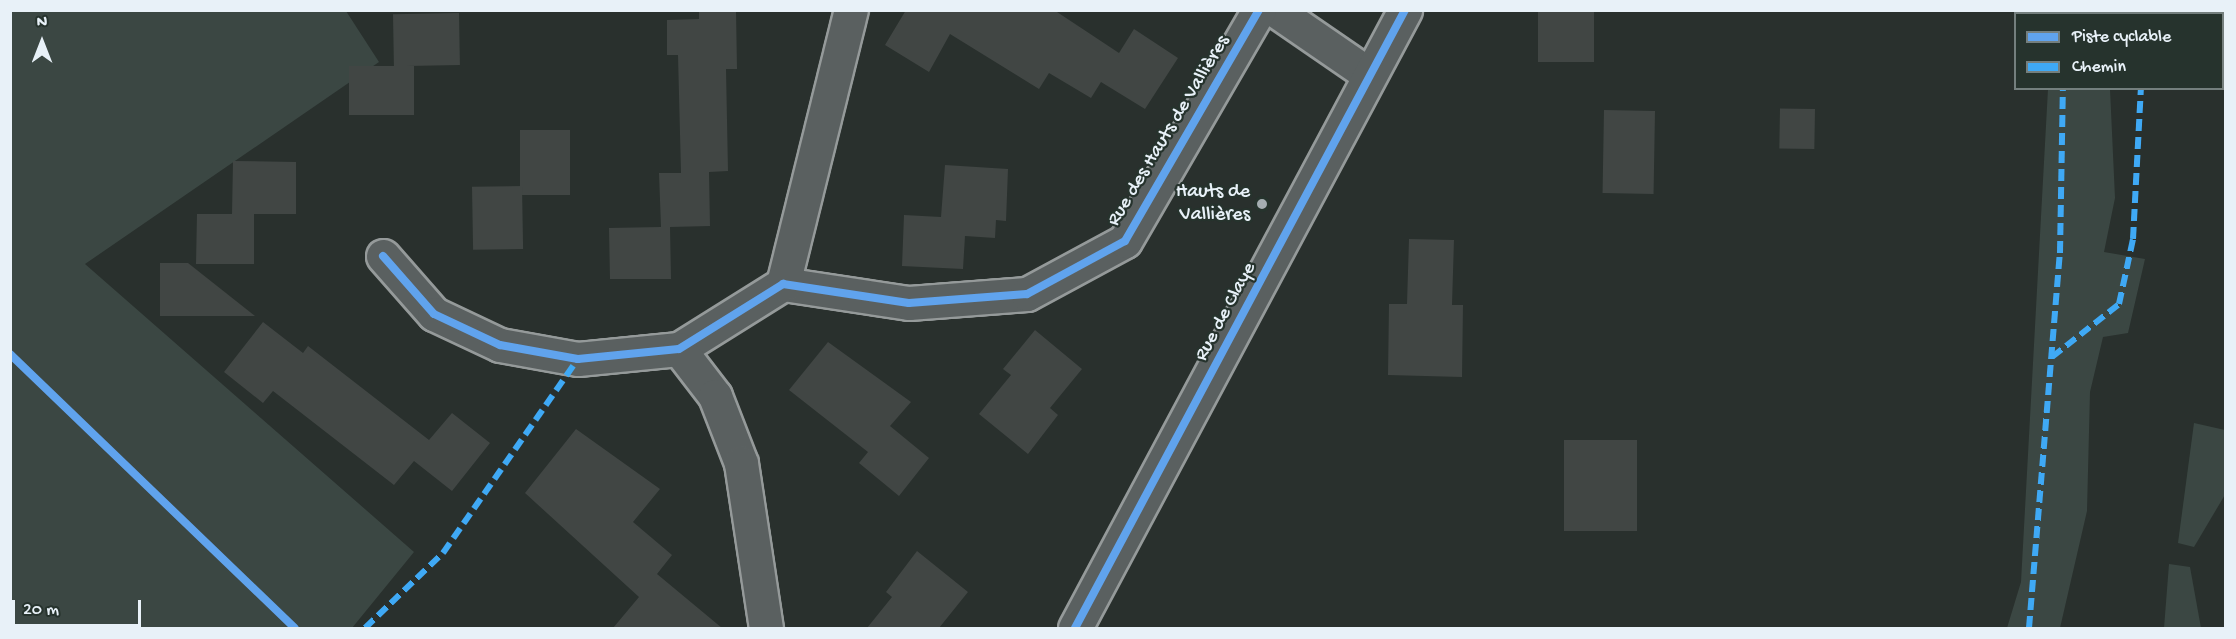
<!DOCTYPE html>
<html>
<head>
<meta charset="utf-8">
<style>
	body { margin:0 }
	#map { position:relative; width:2236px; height:639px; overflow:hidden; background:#29302d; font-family:"Gochi Hand",sans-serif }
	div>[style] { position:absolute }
	.green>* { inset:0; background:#3b4743 }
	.building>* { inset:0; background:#414644; transform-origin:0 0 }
	.roads { filter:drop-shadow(2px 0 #959a9a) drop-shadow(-2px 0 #959a9a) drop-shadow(0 2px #959a9a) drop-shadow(0 -2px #959a9a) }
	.street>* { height:33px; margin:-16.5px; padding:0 16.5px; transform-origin:16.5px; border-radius:16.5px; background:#5a6060 }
	.secondary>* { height:33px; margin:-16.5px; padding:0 16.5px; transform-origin:16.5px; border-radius:16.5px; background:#5a6060 }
	.quiet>* { height:6px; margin-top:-3px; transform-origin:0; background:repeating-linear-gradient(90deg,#3fa9f5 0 12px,transparent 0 18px) }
	.cycleway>* { height:8px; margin:-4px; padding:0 4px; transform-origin:4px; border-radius:4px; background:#60a3ed }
	.dots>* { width:16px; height:16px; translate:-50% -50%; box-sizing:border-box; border:3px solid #26332d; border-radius:50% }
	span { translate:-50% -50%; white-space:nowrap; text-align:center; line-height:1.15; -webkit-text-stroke:4.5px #26332d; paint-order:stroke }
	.street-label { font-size:20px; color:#e8f1f8 }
	.poi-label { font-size:20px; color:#e8f1f8 }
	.right { translate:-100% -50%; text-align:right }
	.frame { position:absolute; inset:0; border:12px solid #e8f1f8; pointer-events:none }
	.legend { position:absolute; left:2014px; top:12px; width:210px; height:78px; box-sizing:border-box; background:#26332d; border:2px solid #747f7e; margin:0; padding:8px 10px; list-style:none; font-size:18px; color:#e8f1f8 }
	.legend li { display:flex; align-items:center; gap:12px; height:30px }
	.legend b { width:30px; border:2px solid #747f7e }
	.north { position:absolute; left:12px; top:12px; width:60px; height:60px; -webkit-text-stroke:4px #26332d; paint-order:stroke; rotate:0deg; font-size:16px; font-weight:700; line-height:24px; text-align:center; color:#e8f1f8 }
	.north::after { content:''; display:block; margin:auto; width:21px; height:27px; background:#e8f1f8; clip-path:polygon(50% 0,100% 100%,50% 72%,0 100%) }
	.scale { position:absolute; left:12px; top:600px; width:129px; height:27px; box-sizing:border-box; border:3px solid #e8f1f8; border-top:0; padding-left:8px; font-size:18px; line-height:21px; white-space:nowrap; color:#e8f1f8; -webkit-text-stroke:4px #26332d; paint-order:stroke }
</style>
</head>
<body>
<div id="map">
	<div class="green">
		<div style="clip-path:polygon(10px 11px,346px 11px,379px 62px,85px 264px,414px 552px,352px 628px,11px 628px)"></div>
		<div style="clip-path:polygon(2048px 89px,2110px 89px,2115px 198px,2104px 252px,2145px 259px,2128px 333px,2103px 337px,2090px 392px,2087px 511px,2060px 628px,2007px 628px,2021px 582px)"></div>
		<div style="clip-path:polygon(2194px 423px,2225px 430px,2226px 493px,2194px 547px,2178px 543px)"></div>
		<div style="clip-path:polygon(2169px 564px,2190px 567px,2201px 628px,2164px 628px)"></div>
	</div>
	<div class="building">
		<div style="clip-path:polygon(699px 10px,736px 10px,737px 69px,726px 69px,728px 171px,709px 172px,710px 226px,670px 227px,671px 279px,610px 279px,609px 228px,661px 227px,659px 173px,681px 173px,678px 55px,667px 55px,667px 20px,699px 19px)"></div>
		<div style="clip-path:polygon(906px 10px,1054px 10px,1119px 53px,1134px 29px,1178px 58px,1145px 109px,1101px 82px,1091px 98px,1049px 73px,1039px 89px,950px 34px,929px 72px,885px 45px)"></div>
		<div style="left:1538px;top:10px;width:56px;height:52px"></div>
		<div style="left:459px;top:13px;width:52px;height:66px;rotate:89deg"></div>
		<div style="left:349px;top:66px;width:65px;height:49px"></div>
		<div style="left:1815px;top:109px;width:40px;height:35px;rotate:91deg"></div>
		<div style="left:1604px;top:110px;width:51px;height:83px;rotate:1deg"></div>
		<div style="left:520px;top:130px;width:50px;height:65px"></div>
		<div style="clip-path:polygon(233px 161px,296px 162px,296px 214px,254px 214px,254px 264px,196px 264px,197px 214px,232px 214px)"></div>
		<div style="clip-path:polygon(945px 165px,1008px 169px,1006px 221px,996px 220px,995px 238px,965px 236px,963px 269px,902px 266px,904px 215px,941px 217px)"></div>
		<div style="left:522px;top:186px;width:63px;height:50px;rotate:89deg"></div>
		<div style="clip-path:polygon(1409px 239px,1454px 240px,1452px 305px,1463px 305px,1462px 377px,1388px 375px,1389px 304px,1407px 304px)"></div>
		<div style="clip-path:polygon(160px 263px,188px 263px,255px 316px,160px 316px)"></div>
		<div style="clip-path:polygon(263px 322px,303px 353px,308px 346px,429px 440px,452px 413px,490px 443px,452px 491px,414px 461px,394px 485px,273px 391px,263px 403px,224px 372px)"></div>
		<div style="clip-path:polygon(1035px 330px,1082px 369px,1050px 408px,1058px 415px,1028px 454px,979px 414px,1011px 375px,1003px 369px)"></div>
		<div style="clip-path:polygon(828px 342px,911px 402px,890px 426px,929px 458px,899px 496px,859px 463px,868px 452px,789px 390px)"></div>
		<div style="clip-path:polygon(576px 429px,660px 489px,633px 522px,672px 555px,657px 574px,722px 628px,613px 628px,639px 597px,525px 493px)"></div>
		<div style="left:1564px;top:440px;width:73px;height:91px"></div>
		<div style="clip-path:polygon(917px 551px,968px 592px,939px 628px,867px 628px,892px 597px,886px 592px)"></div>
	</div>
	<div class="roads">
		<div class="street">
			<div style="left:1275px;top:10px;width:113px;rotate:34.5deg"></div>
			<div style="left:383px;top:256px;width:77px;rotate:48.7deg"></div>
			<div style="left:434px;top:314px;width:73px;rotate:25.2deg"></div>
			<div style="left:500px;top:345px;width:79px;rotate:10.2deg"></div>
			<div style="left:578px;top:359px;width:101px;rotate:-5.7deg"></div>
			<div style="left:679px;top:349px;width:123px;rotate:-32deg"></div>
			<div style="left:783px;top:284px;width:127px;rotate:8.6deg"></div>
			<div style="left:909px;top:303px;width:118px;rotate:-4.4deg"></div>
			<div style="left:1027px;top:294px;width:111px;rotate:-28.4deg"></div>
			<div style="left:1125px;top:241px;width:267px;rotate:-59.9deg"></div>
			<div style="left:783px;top:284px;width:282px;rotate:-76.1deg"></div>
			<div style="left:679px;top:349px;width:59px;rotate:52.5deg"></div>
			<div style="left:715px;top:396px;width:72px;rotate:68.8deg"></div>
			<div style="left:741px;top:463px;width:167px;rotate:81.4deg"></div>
		</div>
		<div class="secondary">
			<div style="left:1075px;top:628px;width:701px;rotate:-61.9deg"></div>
		</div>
	</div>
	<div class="quiet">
		<div style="left:2064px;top:14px;width:4px;rotate:-90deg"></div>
		<div style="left:2145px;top:14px;width:4px;rotate:-90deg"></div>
		<div style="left:2052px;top:357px;width:85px;rotate:-38.3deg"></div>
		<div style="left:2119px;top:304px;width:66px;rotate:-77.8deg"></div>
		<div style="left:2133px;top:239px;width:151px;rotate:-87deg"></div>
		<div style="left:365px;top:628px;width:108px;rotate:-43.9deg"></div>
		<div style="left:443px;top:553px;width:236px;rotate:-55.2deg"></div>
		<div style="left:2029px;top:628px;width:376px;rotate:-85.3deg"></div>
		<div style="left:2060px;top:253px;width:165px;rotate:-89deg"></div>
	</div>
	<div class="cycleway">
		<div style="left:383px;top:256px;width:77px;rotate:48.7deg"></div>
		<div style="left:434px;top:314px;width:73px;rotate:25.2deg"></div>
		<div style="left:500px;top:345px;width:79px;rotate:10.2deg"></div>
		<div style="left:578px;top:359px;width:101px;rotate:-5.7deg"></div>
		<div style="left:679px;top:349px;width:123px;rotate:-32deg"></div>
		<div style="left:783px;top:284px;width:127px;rotate:8.6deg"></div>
		<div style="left:909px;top:303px;width:118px;rotate:-4.4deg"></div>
		<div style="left:1027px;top:294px;width:111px;rotate:-28.4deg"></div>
		<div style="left:1125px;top:241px;width:267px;rotate:-59.9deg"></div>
		<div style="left:10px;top:354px;width:395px;rotate:43.9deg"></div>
		<div style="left:1075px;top:628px;width:701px;rotate:-61.9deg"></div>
	</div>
	<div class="dots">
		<div style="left:1262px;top:204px;background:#a5adb1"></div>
	</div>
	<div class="street-label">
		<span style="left:1169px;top:131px;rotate:-59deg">Rue des Hauts de Vallières</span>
		<span style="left:1226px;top:312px;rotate:-62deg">Rue de Claye</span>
	</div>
	<div class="poi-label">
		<span class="right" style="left:1250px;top:204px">Hauts de<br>Vallières</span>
	</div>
	<div class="frame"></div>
	<ul class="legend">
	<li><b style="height:8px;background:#60a3ed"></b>Piste cyclable</li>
	<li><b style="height:8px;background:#3fa9f5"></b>Chemin</li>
	</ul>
	<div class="north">N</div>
	<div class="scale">20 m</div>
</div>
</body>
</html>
